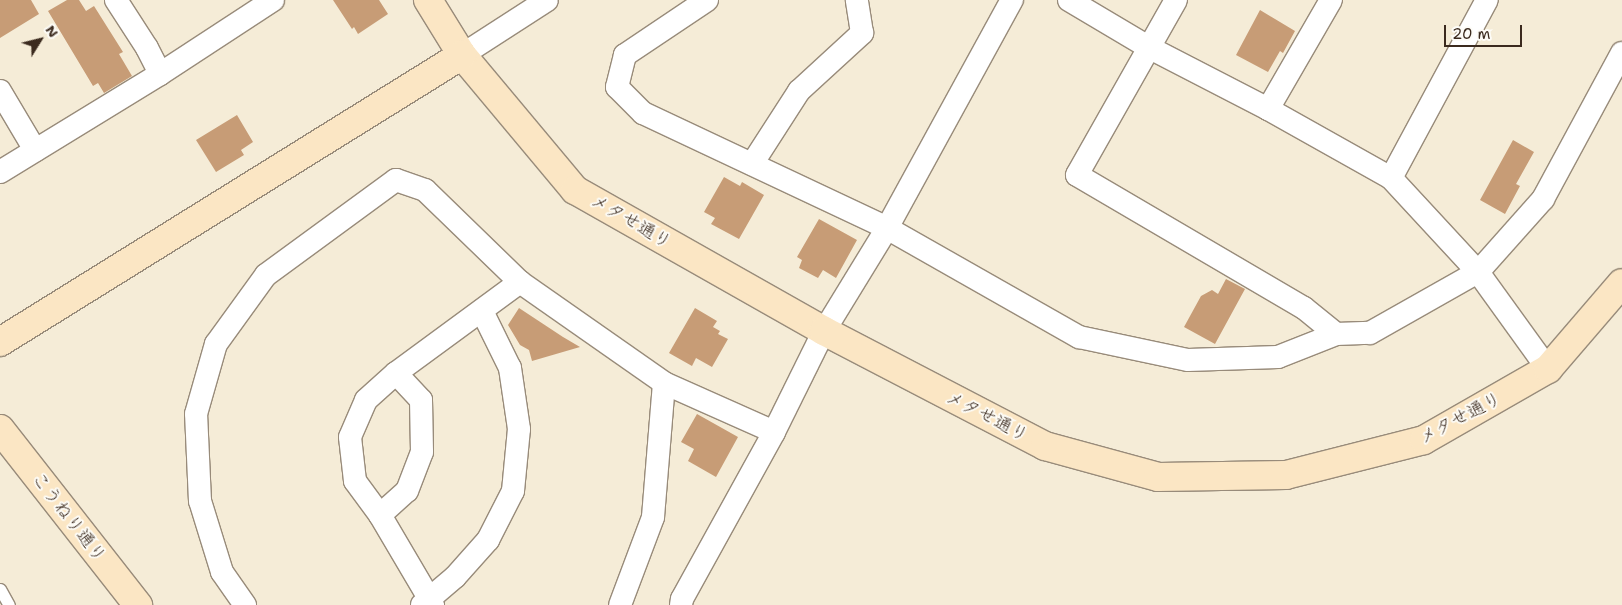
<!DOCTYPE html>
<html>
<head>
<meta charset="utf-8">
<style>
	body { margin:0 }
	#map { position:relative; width:1622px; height:605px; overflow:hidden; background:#f5ecd7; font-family:"Shantell Sans","Klee One",sans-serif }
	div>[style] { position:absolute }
	.building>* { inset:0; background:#c79c76 }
	.roads { filter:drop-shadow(1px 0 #988b7a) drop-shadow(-1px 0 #988b7a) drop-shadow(0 1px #988b7a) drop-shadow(0 -1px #988b7a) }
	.lane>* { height:11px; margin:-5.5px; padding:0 5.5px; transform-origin:5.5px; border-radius:5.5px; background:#fff }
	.street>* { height:22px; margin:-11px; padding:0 11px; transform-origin:11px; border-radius:11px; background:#fff }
	.secondary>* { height:28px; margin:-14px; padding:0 14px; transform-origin:14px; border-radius:14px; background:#fbe6c4 }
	span { translate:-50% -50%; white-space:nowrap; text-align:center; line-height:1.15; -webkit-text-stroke:4px #fdfcf7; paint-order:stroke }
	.street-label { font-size:18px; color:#3b2a1e }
	.north { position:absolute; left:15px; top:15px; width:50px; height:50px; -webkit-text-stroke:4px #fdfcf7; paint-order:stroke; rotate:54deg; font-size:14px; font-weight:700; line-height:20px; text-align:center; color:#3b2a1e }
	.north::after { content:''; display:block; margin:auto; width:18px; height:22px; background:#3b2a1e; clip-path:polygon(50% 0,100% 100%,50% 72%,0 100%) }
	.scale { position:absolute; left:1444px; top:25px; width:78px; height:22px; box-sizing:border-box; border:2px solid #3b2a1e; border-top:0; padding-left:6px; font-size:15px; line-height:18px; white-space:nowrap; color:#3b2a1e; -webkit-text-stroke:4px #fdfcf7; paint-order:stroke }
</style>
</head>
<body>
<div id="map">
	<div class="building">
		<div style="clip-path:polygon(0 0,31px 0,39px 14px,0 38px)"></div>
		<div style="clip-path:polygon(67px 0,79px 0,86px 11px,94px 6px,123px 52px,119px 54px,132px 76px,104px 93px,98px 83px,93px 86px,48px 11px)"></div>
		<div style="clip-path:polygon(333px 0,379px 0,388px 14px,358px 34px,354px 27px,352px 29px)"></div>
		<div style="clip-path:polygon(1260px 10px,1295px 31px,1283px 53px,1280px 51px,1268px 72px,1236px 55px)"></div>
		<div style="clip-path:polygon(237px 115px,253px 142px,241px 150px,244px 155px,216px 172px,196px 140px)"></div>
		<div style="clip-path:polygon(1513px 140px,1534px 152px,1516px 184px,1520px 186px,1505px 214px,1480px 200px)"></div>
		<div style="clip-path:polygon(724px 177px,740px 186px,742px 182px,764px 195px,739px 239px,711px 224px,715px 218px,704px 212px)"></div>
		<div style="clip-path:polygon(819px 219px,857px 240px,836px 278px,823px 270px,818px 278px,799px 268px,802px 260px,797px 257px)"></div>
		<div style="clip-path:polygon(1226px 279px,1245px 289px,1215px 344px,1184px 327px,1201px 296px,1212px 290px,1218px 294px)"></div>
		<div style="clip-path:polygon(519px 308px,563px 337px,580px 347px,532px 361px,529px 350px,520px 345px,508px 325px)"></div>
		<div style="clip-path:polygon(695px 308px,717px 321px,713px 327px,720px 331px,718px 334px,728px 339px,712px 367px,696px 358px,692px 366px,669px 353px)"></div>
		<div style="clip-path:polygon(697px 414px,738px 437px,716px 477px,688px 461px,694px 449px,681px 442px)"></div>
	</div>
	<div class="roads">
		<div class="lane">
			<div style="left:0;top:589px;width:18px;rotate:61deg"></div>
		</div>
		<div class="street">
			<div style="left:116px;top:0;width:57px;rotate:57.1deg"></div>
			<div style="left:147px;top:48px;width:29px;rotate:63deg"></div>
			<div style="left:707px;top:0;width:99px;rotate:146.1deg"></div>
			<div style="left:625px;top:55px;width:33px;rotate:104deg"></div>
			<div style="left:617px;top:87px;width:37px;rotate:45deg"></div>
			<div style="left:643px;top:113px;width:270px;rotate:25.2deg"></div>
			<div style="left:887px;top:228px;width:221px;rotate:29.6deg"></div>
			<div style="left:1079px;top:337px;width:111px;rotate:11.9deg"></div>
			<div style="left:1188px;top:360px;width:90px;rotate:-1.9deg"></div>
			<div style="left:1278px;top:357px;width:62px;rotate:-21.6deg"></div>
			<div style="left:1336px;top:334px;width:34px;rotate:-2deg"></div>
			<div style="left:1370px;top:333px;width:124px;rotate:-29.5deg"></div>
			<div style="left:1478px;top:272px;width:98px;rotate:-48.3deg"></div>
			<div style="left:1543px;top:199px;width:166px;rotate:-61.6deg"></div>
			<div style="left:1069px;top:0;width:94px;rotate:30.7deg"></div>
			<div style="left:1150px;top:48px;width:133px;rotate:27.3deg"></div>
			<div style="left:1268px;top:109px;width:141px;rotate:29.3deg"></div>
			<div style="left:1391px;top:178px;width:128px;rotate:47.2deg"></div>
			<div style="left:1478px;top:272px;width:120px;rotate:54.2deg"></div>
			<div style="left:1176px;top:0;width:201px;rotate:119.5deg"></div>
			<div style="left:1077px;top:175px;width:263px;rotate:30.4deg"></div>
			<div style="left:1304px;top:308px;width:41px;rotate:39.1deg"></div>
			<div style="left:462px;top:55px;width:101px;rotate:-32.9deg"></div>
			<div style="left:0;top:91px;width:69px;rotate:59.3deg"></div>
			<div style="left:1268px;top:109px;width:126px;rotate:-60deg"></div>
			<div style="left:752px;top:164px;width:87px;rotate:-57.2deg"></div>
			<div style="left:799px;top:91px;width:86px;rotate:-42.6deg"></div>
			<div style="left:862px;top:33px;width:33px;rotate:-99deg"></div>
			<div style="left:0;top:172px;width:188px;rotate:-31.5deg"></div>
			<div style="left:160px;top:74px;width:135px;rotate:-33.2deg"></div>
			<div style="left:1391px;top:178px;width:202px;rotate:-61.7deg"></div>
			<div style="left:380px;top:515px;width:36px;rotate:-42deg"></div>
			<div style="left:407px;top:491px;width:42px;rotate:-69deg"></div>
			<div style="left:422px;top:452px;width:52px;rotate:-91.1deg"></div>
			<div style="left:421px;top:400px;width:37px;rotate:-133deg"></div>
			<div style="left:245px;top:605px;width:40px;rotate:-124.9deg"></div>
			<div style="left:222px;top:572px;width:74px;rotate:-107.2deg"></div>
			<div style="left:200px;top:501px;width:87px;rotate:-92.6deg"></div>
			<div style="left:196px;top:414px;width:73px;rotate:-74.1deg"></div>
			<div style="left:216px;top:344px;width:85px;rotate:-54.1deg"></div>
			<div style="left:266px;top:275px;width:161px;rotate:-36.2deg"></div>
			<div style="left:396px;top:180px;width:31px;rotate:19deg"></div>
			<div style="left:425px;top:190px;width:132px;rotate:44.1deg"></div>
			<div style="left:520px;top:282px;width:176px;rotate:35deg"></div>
			<div style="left:664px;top:383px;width:120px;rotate:24deg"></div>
			<div style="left:422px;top:605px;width:43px;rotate:-40.3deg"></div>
			<div style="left:455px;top:577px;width:50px;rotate:-48.3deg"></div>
			<div style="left:488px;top:540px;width:55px;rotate:-63deg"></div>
			<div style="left:513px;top:491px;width:62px;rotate:-84.5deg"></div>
			<div style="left:519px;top:429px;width:62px;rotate:-98.4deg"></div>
			<div style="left:510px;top:368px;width:64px;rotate:-116.2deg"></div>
			<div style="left:433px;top:605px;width:104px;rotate:-120.5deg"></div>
			<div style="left:380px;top:515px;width:42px;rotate:-126.3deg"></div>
			<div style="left:355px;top:481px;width:44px;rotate:-96.5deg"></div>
			<div style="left:350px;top:437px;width:40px;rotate:-66.6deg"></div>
			<div style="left:366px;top:400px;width:40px;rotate:-42deg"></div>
			<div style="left:396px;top:373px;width:154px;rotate:-36.3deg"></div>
			<div style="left:620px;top:605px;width:94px;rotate:-69.4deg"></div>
			<div style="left:653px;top:517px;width:134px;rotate:-85.3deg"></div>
			<div style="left:681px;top:605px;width:6px;rotate:-81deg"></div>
			<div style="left:682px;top:599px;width:191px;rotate:-61.1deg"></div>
			<div style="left:774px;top:432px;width:113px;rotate:-63.7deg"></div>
			<div style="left:824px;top:331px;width:121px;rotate:-58.5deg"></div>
			<div style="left:887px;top:228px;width:260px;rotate:-61.3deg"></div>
		</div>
		<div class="secondary">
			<div style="left:428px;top:0;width:65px;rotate:58.3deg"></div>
			<div style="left:462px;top:55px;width:176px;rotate:50.1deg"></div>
			<div style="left:575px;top:190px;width:286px;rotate:29.5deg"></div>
			<div style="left:824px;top:331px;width:249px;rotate:27.5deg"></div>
			<div style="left:1045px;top:446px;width:117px;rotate:15.3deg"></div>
			<div style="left:1158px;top:477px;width:128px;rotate:-0.9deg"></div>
			<div style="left:1286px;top:475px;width:142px;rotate:-14.2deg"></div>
			<div style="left:1424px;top:440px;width:143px;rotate:-29.8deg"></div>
			<div style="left:1548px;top:369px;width:113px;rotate:-49.3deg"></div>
			<div style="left:0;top:342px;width:544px;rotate:-31.85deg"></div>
			<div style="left:0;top:429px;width:224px;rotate:51.9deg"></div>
		</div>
	</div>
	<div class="street-label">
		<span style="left:631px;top:221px;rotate:30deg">メタせ通り</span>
		<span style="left:987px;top:416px;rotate:27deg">メタせ通り</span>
		<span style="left:1460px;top:418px;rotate:-28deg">メタせ通り</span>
		<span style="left:69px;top:517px;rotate:52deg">こうねり通り</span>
	</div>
	<div class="north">N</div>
	<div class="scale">20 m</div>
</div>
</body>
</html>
